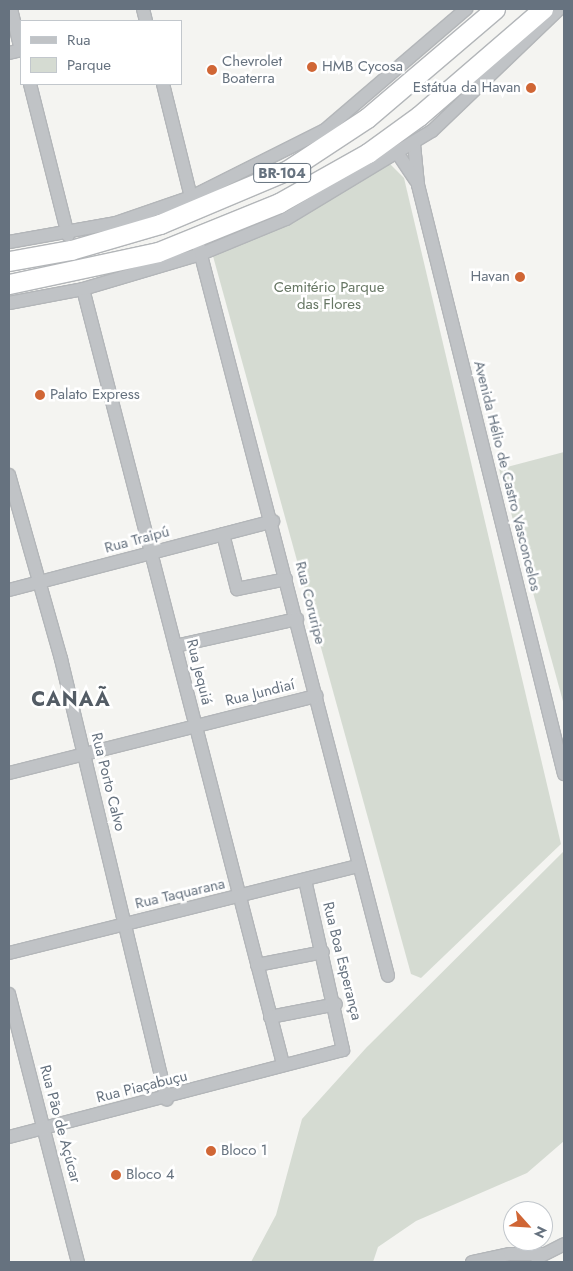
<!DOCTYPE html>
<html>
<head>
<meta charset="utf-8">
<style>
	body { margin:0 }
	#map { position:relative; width:573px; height:1271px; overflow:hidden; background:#f4f4f1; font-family:Jost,sans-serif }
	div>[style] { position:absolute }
	.green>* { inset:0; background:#d5dbd2 }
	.roads { filter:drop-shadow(1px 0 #b3b6b9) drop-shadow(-1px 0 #b3b6b9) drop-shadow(0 1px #b3b6b9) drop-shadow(0 -1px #b3b6b9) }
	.minor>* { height:12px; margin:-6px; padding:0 6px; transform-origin:6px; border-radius:6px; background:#c0c3c6 }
	.highway>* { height:19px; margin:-9.5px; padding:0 9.5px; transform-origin:9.5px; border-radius:9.5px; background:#fff }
	.dots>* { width:14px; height:14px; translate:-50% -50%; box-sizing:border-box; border:2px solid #fff; border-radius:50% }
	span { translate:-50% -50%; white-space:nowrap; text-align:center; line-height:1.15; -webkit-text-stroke:5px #fff; paint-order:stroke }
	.shield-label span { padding:1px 4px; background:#fff; border:1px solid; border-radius:4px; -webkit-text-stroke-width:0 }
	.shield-label { font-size:14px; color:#66727f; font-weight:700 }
	.poi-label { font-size:15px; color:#66727f }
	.left { translate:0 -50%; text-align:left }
	.right { translate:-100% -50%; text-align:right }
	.park-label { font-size:15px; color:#677764 }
	.street-label { font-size:15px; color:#66727f }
	.district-label { font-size:20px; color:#535c65; font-weight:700; letter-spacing:1px }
	.frame { position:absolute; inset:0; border:10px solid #66727f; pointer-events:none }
	.legend { position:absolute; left:20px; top:20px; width:162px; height:65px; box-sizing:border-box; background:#fff; border:1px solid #c2c7cc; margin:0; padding:6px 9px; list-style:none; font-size:15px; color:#66727f }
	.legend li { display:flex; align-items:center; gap:10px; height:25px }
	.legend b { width:25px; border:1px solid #c2c7cc }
	.north { position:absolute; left:503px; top:1201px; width:50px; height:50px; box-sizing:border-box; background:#fff; border:1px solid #c2c7cc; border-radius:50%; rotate:116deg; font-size:14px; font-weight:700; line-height:20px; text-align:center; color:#66727f }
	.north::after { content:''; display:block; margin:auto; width:18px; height:22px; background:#d06635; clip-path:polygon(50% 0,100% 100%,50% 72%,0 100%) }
</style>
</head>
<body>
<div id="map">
	<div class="green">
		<div style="clip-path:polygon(376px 160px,389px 163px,404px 178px,561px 844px,421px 978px,411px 974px,208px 238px)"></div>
		<div style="clip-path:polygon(564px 452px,564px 705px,499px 469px)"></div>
		<div style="clip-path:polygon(564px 851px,564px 1141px,527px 1173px,416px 1221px,378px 1247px,373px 1262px,251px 1262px,276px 1215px,302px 1119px,366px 1048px)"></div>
	</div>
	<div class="roads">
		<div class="minor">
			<div style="left:11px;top:9px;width:42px;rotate:76.3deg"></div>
			<div style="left:143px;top:9px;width:12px;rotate:76deg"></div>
			<div style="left:9px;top:53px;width:12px;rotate:-14deg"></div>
			<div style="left:30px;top:84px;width:156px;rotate:75.9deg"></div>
			<div style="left:163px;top:84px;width:116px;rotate:76.1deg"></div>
			<div style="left:414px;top:144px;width:41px;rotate:84.4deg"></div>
			<div style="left:418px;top:185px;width:607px;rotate:76.08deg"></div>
			<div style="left:398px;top:154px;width:32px;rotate:56deg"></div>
			<div style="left:197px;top:240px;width:760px;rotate:75.45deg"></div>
			<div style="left:9px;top:242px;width:109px;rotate:-10.1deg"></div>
			<div style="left:116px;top:223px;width:79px;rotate:-19.1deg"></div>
			<div style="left:191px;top:197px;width:150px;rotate:-26.6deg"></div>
			<div style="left:325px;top:130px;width:186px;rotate:-40.6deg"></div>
			<div style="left:83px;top:289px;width:800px;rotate:75.53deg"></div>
			<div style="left:9px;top:303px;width:75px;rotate:-10.7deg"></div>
			<div style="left:83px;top:289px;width:123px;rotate:-16.5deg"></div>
			<div style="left:201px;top:254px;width:92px;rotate:-22.4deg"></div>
			<div style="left:286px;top:219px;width:170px;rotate:-31.1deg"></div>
			<div style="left:432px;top:131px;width:176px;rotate:-43.8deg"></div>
			<div style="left:9px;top:475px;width:191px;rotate:74.2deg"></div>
			<div style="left:61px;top:659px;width:453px;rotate:76.5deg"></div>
			<div style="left:223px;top:534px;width:57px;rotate:75.7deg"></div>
			<div style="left:237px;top:589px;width:50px;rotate:-11.5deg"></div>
			<div style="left:9px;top:590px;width:273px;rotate:-14.6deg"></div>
			<div style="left:175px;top:646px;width:125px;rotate:-12.5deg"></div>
			<div style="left:9px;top:773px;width:317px;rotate:-14.1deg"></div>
			<div style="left:9px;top:953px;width:361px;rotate:-14deg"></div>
			<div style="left:257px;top:965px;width:67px;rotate:-11.1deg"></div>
			<div style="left:9px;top:994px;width:277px;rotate:75.6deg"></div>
			<div style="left:270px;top:1017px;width:67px;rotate:-11.1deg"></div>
			<div style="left:9px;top:1137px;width:345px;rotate:-14.6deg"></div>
			<div style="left:343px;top:1050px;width:174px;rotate:-102.6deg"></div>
			<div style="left:537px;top:1258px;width:30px;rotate:-27deg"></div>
			<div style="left:472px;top:1262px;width:39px;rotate:-12deg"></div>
			<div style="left:510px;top:1254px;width:33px"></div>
		</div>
		<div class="highway">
			<div style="left:9px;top:261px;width:63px;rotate:-10.1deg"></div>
			<div style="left:71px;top:250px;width:93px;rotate:-16.3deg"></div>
			<div style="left:160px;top:224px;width:139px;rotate:-22.9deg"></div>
			<div style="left:288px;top:170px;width:95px;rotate:-33.4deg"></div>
			<div style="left:367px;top:118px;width:168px;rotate:-40.4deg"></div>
			<div style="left:9px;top:284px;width:152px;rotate:-12.1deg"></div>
			<div style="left:158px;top:252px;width:131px;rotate:-22deg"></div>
			<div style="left:279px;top:203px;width:102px;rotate:-29.3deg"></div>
			<div style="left:368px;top:153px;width:63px;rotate:-36deg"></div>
			<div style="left:419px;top:116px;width:164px;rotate:-40.8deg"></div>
		</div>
	</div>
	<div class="dots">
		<div style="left:312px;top:67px;background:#d06635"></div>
		<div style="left:212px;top:70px;background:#d06635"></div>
		<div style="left:531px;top:88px;background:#d06635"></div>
		<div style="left:520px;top:277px;background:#d06635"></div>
		<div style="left:40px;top:395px;background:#d06635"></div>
		<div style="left:211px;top:1151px;background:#d06635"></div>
		<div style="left:116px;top:1175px;background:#d06635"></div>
	</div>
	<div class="shield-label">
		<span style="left:282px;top:173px">BR-104</span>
	</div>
	<div class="poi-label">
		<span class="left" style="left:222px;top:70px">Chevrolet<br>Boaterra</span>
		<span class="left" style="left:322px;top:67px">HMB Cycosa</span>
		<span class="right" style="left:521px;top:88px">Estátua da Havan</span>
		<span class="right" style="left:510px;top:277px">Havan</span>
		<span class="left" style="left:50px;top:395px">Palato Express</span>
		<span class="left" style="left:221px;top:1151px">Bloco 1</span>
		<span class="left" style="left:126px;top:1175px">Bloco 4</span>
	</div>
	<div class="park-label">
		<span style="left:329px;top:296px">Cemitério Parque<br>das Flores</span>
	</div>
	<div class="street-label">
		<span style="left:507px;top:476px;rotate:76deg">Avenida Hélio de Castro Vasconcelos</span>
		<span style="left:137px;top:540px;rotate:-15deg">Rua Traipú</span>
		<span style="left:310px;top:603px;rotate:76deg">Rua Coruripe</span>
		<span style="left:199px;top:672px;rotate:76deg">Rua Jequiá</span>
		<span style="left:260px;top:693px;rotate:-14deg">Rua Jundiaí</span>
		<span style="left:108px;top:782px;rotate:76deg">Rua Porto Calvo</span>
		<span style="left:180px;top:894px;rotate:-13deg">Rua Taquarana</span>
		<span style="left:342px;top:961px;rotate:76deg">Rua Boa Esperança</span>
		<span style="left:142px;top:1087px;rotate:-14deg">Rua Piaçabuçu</span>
		<span style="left:60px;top:1124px;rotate:75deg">Rua Pão de Açúcar</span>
	</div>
	<div class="district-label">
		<span style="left:71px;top:699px">CANAÃ</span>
	</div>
	<div class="frame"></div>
	<ul class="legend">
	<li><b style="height:6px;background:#c0c3c6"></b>Rua</li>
	<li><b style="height:14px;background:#d5dbd2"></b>Parque</li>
	</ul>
	<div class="north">N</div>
</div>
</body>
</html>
